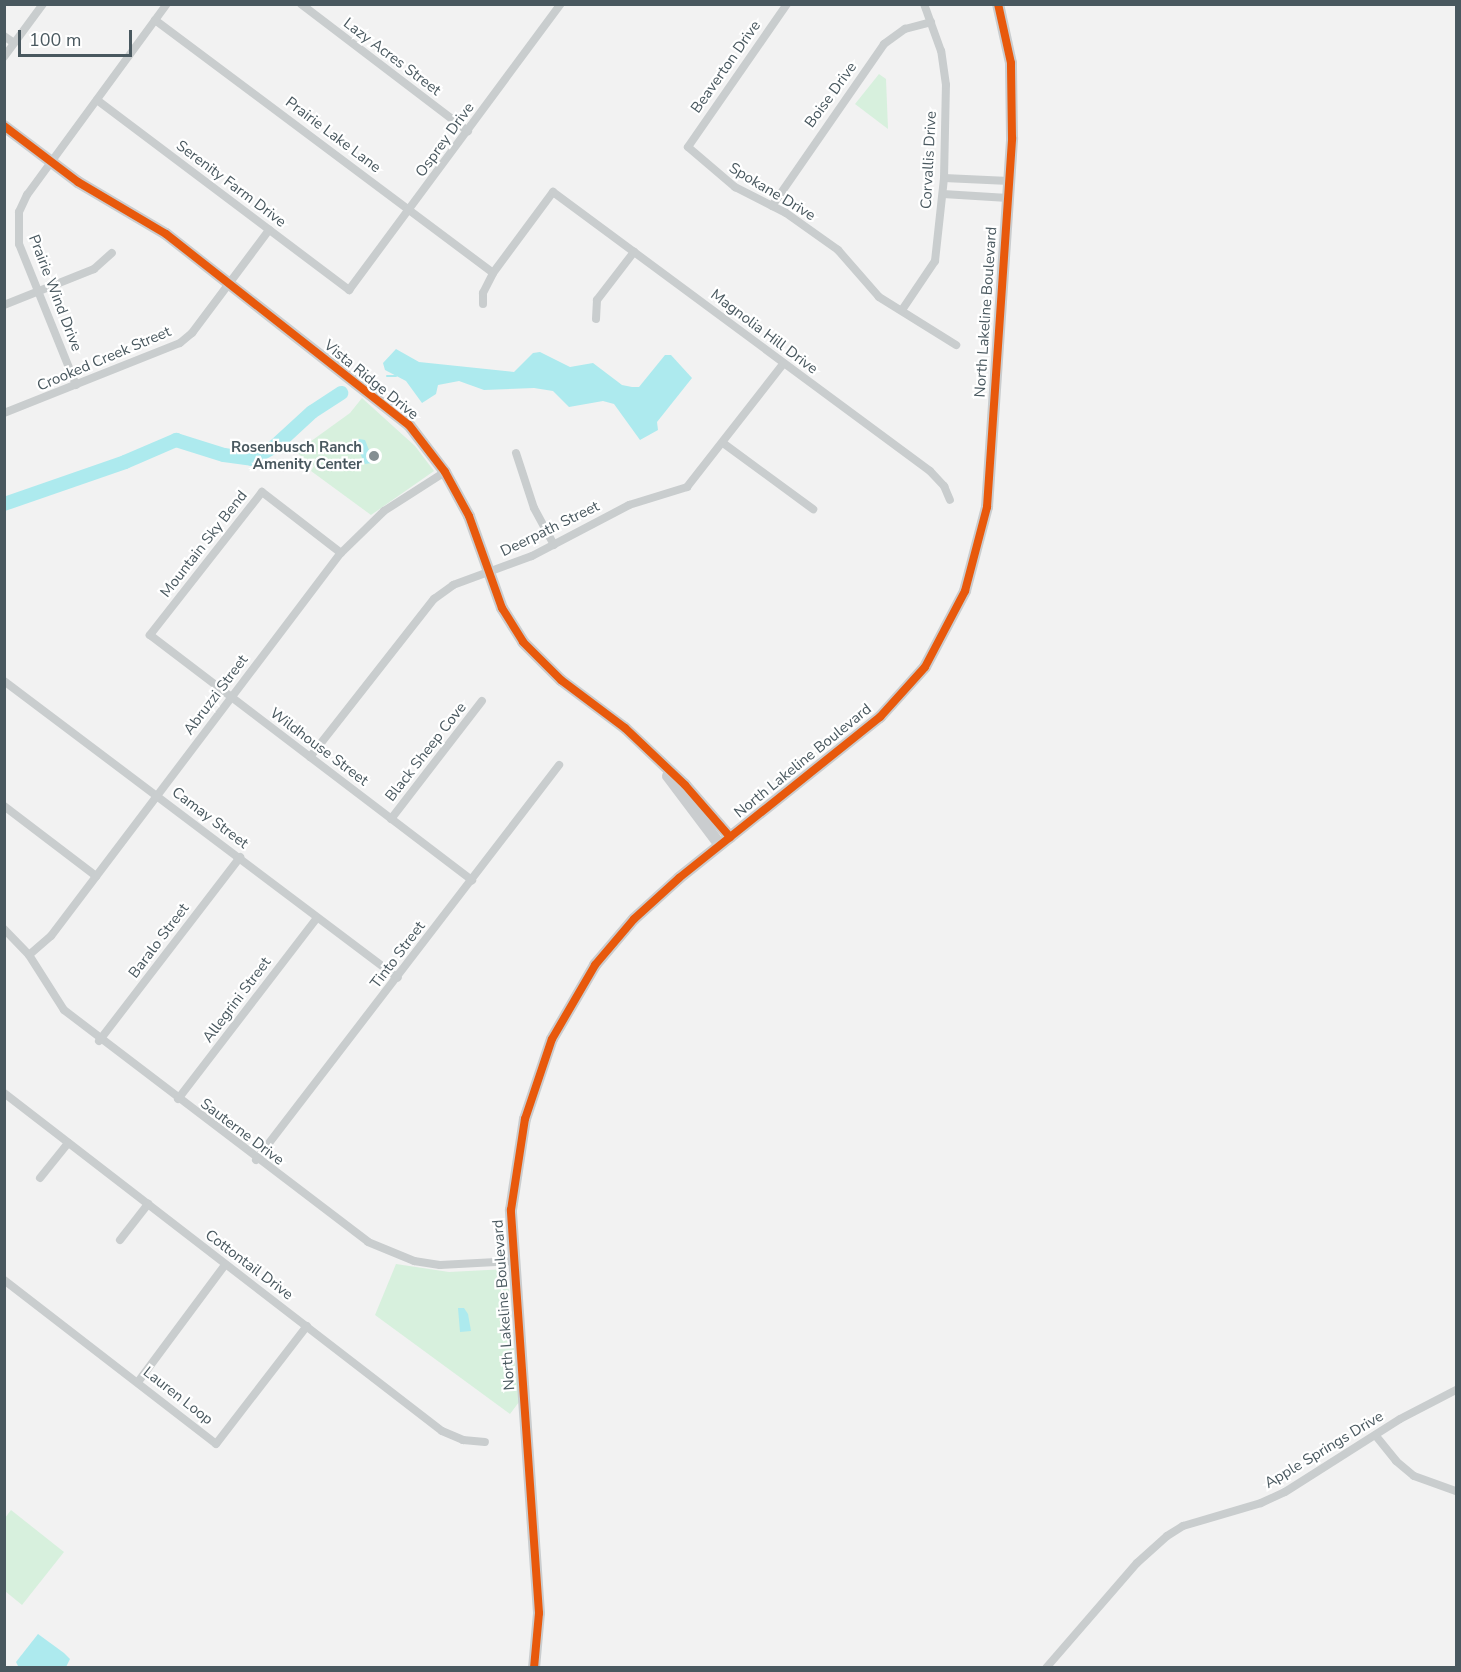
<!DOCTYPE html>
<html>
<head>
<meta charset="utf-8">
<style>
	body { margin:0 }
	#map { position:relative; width:1461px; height:1672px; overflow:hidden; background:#f2f2f2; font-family:"Nunito Sans",sans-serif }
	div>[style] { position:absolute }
	.green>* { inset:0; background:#d7f0dd }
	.water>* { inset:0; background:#adeaee }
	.stream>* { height:2px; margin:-1px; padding:0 1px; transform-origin:1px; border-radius:1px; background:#adeaee }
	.river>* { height:14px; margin:-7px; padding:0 7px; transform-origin:7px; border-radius:7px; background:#adeaee }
	.street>* { height:8px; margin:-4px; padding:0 4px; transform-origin:4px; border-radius:4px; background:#c9cdce }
	.secondary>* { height:12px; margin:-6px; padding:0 6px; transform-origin:6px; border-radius:6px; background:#cacdcf }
	.cycleway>* { height:8px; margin:-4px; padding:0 4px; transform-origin:4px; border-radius:4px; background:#e8590c }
	.dots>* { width:16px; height:16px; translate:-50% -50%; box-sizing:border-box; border:3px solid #fff; border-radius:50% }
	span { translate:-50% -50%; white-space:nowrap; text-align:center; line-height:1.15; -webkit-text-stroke:4.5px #fff; paint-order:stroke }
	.street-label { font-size:15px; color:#49585f }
	.poi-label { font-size:15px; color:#49585f; font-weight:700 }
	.right { translate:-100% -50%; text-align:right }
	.frame { position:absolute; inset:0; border:6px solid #49585f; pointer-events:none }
	.scale { position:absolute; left:18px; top:30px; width:114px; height:27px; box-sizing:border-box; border:3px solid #49585f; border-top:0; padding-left:8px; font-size:18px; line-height:21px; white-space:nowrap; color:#49585f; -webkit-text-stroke:4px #fff; paint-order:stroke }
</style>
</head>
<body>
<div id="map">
	<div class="green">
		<div style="clip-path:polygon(879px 74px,886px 79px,888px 129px,855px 104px)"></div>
		<div style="clip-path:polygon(362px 398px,415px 446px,434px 471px,371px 515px,311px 471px,314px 466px,296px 452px,350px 413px)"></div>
		<div style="clip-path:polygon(396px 1264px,449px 1272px,507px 1269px,519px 1402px,510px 1414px,375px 1315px)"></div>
		<div style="clip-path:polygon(11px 1510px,64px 1552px,22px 1605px,5px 1591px,5px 1518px)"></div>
	</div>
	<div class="water">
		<div style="clip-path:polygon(396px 349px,419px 362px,514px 372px,533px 353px,540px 352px,570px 367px,593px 363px,622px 385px,632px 387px,639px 387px,665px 355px,671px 355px,692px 378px,657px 422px,658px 430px,640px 440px,614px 404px,603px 401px,569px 407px,553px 391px,534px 388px,484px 390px,459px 381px,438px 385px,436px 394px,422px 403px,406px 381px,385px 370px,383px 363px)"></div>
		<div style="clip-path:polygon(359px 439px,365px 440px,369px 450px,380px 454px,378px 462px,365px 464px,356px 444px)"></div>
		<div style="clip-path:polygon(458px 1308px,464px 1308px,468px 1314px,471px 1331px,460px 1332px)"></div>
		<div style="clip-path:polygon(38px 1634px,64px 1653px,70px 1659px,66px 1667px,18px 1666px,16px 1662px)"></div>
	</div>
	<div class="stream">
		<div style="left:387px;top:376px;width:9px"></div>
	</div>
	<div class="river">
		<div style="left:4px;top:504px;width:128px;rotate:-19.1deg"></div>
		<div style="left:125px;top:462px;width:56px;rotate:-23.3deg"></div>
		<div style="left:176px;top:440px;width:50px;rotate:17.4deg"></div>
		<div style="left:224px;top:455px;width:28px;rotate:8deg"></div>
		<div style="left:252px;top:459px;width:26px;rotate:-29deg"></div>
		<div style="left:275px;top:446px;width:50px;rotate:-42.6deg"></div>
		<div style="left:312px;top:412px;width:35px;rotate:-33deg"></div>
	</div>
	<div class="street">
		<div style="left:301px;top:4px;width:210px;rotate:37.3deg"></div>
		<div style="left:787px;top:4px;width:174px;rotate:124.7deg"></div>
		<div style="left:688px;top:147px;width:62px;rotate:40.4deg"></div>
		<div style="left:735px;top:187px;width:57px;rotate:27deg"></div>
		<div style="left:786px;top:213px;width:64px;rotate:35.4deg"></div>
		<div style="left:838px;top:250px;width:62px;rotate:48.9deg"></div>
		<div style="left:879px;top:297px;width:91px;rotate:31.9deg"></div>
		<div style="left:155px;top:20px;width:422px;rotate:36.8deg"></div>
		<div style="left:4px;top:36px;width:12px;rotate:35deg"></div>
		<div style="left:4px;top:57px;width:66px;rotate:-53.7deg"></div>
		<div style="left:97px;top:100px;width:316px;rotate:37deg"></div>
		<div style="left:349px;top:290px;width:356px;rotate:-53.5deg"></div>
		<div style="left:944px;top:178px;width:65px;rotate:2.6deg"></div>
		<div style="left:943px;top:194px;width:65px;rotate:3.5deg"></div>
		<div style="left:772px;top:206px;width:197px;rotate:-55.3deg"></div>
		<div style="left:884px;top:44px;width:26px;rotate:-36deg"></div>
		<div style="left:905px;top:29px;width:27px;rotate:-15deg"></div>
		<div style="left:483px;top:304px;width:11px;rotate:-90deg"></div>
		<div style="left:483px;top:293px;width:22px;rotate:-63deg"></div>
		<div style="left:493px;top:273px;width:101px;rotate:-53.5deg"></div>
		<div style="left:553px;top:192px;width:469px;rotate:36.5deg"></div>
		<div style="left:930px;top:471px;width:21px;rotate:47deg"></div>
		<div style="left:944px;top:486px;width:15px;rotate:67deg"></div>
		<div style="left:4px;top:305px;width:97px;rotate:-21.8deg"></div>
		<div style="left:94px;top:269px;width:24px;rotate:-42deg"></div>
		<div style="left:902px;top:310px;width:59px;rotate:-56deg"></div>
		<div style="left:935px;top:261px;width:83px;rotate:-83.8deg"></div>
		<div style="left:944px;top:178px;width:93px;rotate:-88.8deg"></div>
		<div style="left:946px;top:85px;width:34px;rotate:-98deg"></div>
		<div style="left:941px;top:51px;width:50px;rotate:-109.9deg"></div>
		<div style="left:596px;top:319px;width:19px;rotate:-87deg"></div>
		<div style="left:597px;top:300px;width:61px;rotate:-52.4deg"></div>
		<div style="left:76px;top:385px;width:152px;rotate:-112deg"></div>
		<div style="left:19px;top:244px;width:32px;rotate:-90deg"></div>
		<div style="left:19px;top:212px;width:19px;rotate:-65deg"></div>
		<div style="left:27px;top:195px;width:237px;rotate:-53.8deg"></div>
		<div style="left:4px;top:413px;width:189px;rotate:-21.7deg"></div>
		<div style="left:180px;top:343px;width:16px;rotate:-40deg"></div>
		<div style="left:192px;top:333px;width:129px;rotate:-53.2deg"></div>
		<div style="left:723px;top:443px;width:112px;rotate:36.3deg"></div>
		<div style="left:516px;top:453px;width:58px;rotate:71.9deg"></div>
		<div style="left:534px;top:508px;width:42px;rotate:61.6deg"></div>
		<div style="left:341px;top:553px;width:100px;rotate:-142.3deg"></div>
		<div style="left:262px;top:492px;width:182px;rotate:128.1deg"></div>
		<div style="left:150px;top:635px;width:405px;rotate:37.3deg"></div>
		<div style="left:4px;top:681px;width:493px;rotate:37deg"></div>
		<div style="left:310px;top:757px;width:201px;rotate:-51.9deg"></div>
		<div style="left:434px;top:599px;width:24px;rotate:-36deg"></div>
		<div style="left:453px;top:585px;width:84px;rotate:-20.2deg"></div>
		<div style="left:532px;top:556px;width:110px;rotate:-27.7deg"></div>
		<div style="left:629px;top:505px;width:61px;rotate:-17.2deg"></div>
		<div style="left:687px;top:487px;width:157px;rotate:-52deg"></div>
		<div style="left:4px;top:806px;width:116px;rotate:37.3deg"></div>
		<div style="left:391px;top:819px;width:149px;rotate:-52.4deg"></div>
		<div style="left:4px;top:929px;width:36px;rotate:46deg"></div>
		<div style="left:29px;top:955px;width:65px;rotate:57.5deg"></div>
		<div style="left:64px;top:1010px;width:382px;rotate:37.3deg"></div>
		<div style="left:368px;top:1242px;width:50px;rotate:22.4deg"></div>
		<div style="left:414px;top:1261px;width:26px;rotate:9deg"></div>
		<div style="left:440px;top:1265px;width:74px;rotate:-3.1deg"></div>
		<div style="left:29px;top:955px;width:29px;rotate:-41deg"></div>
		<div style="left:51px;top:936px;width:480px;rotate:-52.9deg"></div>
		<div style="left:341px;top:553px;width:60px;rotate:-44.3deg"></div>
		<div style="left:384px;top:511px;width:72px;rotate:-32.6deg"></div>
		<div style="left:99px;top:1041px;width:232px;rotate:-52.5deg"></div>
		<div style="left:4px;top:1093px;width:553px;rotate:37.66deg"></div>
		<div style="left:442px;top:1431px;width:23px;rotate:23deg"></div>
		<div style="left:463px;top:1440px;width:22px;rotate:5deg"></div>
		<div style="left:178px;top:1099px;width:228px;rotate:-52.5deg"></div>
		<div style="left:256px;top:1160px;width:498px;rotate:-52.5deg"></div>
		<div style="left:40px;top:1178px;width:45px;rotate:-51.3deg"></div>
		<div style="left:120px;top:1240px;width:46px;rotate:-52.1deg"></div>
		<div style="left:4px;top:1280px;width:268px;rotate:37.7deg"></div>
		<div style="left:216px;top:1444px;width:149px;rotate:-52.4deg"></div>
		<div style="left:138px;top:1382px;width:146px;rotate:-53.4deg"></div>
		<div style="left:1376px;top:1436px;width:32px;rotate:51deg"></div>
		<div style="left:1396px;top:1461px;width:23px;rotate:40deg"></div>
		<div style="left:1414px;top:1476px;width:45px;rotate:19.7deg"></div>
		<div style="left:1046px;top:1668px;width:139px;rotate:-49.1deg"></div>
		<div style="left:1137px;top:1563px;width:40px;rotate:-42deg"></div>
		<div style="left:1167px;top:1536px;width:19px;rotate:-32deg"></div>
		<div style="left:1183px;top:1526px;width:81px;rotate:-16.4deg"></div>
		<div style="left:1261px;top:1503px;width:26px;rotate:-25deg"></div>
		<div style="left:1285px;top:1492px;width:136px;rotate:-32.4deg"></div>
		<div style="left:1400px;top:1419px;width:63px;rotate:-27.4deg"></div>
	</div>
	<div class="secondary">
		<div style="left:4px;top:126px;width:93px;rotate:37.1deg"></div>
		<div style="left:78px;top:182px;width:102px;rotate:30.6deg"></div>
		<div style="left:166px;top:234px;width:309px;rotate:38.2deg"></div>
		<div style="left:409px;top:425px;width:59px;rotate:52.5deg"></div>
		<div style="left:445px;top:472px;width:50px;rotate:61.4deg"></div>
		<div style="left:469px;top:516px;width:98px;rotate:70.3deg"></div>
		<div style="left:502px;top:608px;width:40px;rotate:58deg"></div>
		<div style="left:523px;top:642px;width:54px;rotate:45deg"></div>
		<div style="left:561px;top:680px;width:80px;rotate:36.9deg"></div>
		<div style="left:625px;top:728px;width:83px;rotate:43.5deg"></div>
		<div style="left:685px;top:785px;width:69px;rotate:49.1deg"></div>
		<div style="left:668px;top:776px;width:86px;rotate:53deg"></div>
		<div style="left:534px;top:1668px;width:55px;rotate:-84.8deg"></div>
		<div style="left:539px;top:1613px;width:404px;rotate:-94deg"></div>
		<div style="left:511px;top:1210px;width:92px;rotate:-81.3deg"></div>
		<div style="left:525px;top:1119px;width:84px;rotate:-71.4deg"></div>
		<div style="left:552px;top:1039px;width:86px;rotate:-59.8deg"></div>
		<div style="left:595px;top:965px;width:60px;rotate:-49.7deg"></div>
		<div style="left:634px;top:919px;width:61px;rotate:-42.3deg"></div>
		<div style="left:679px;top:878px;width:258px;rotate:-38.7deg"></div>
		<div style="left:880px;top:717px;width:67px;rotate:-48deg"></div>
		<div style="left:925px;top:667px;width:86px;rotate:-62.2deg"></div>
		<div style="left:965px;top:591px;width:87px;rotate:-75.3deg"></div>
		<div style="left:987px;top:507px;width:370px;rotate:-86.1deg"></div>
		<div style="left:1012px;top:138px;width:75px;rotate:-90.8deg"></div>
		<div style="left:1011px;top:63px;width:60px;rotate:-102.4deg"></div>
	</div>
	<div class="cycleway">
		<div style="left:4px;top:126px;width:93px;rotate:37.1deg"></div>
		<div style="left:78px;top:182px;width:102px;rotate:30.6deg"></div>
		<div style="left:166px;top:234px;width:309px;rotate:38.2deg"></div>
		<div style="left:409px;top:425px;width:59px;rotate:52.5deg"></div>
		<div style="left:445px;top:472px;width:50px;rotate:61.4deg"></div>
		<div style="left:469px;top:516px;width:98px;rotate:70.3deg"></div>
		<div style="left:502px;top:608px;width:40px;rotate:58deg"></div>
		<div style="left:523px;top:642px;width:54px;rotate:45deg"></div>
		<div style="left:561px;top:680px;width:80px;rotate:36.9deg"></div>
		<div style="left:625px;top:728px;width:83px;rotate:43.5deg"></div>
		<div style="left:685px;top:785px;width:69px;rotate:49.1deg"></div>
		<div style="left:534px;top:1668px;width:55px;rotate:-84.8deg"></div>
		<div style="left:539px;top:1613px;width:404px;rotate:-94deg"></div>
		<div style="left:511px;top:1210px;width:92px;rotate:-81.3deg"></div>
		<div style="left:525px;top:1119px;width:84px;rotate:-71.4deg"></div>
		<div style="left:552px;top:1039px;width:86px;rotate:-59.8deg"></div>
		<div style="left:595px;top:965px;width:60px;rotate:-49.7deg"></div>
		<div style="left:634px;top:919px;width:61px;rotate:-42.3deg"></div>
		<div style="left:679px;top:878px;width:258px;rotate:-38.7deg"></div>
		<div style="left:880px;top:717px;width:67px;rotate:-48deg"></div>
		<div style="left:925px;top:667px;width:86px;rotate:-62.2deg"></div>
		<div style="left:965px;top:591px;width:87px;rotate:-75.3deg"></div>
		<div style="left:987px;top:507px;width:370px;rotate:-86.1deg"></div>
		<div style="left:1012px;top:138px;width:75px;rotate:-90.8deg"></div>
		<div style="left:1011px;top:63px;width:60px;rotate:-102.4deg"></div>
	</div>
	<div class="dots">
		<div style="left:374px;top:456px;background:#848e92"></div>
	</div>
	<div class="street-label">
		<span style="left:392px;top:57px;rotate:37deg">Lazy Acres Street</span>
		<span style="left:726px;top:67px;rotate:-55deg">Beaverton Drive</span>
		<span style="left:831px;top:95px;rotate:-54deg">Boise Drive</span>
		<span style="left:333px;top:135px;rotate:37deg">Prairie Lake Lane</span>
		<span style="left:445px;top:140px;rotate:-54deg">Osprey Drive</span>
		<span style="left:929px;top:160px;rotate:-87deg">Corvallis Drive</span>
		<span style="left:231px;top:184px;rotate:37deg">Serenity Farm Drive</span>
		<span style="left:772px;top:192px;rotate:31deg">Spokane Drive</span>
		<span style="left:55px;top:293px;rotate:69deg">Prairie Wind Drive</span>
		<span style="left:986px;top:312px;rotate:-86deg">North Lakeline Boulevard</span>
		<span style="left:764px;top:332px;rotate:37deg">Magnolia Hill Drive</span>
		<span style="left:104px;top:359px;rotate:-23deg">Crooked Creek Street</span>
		<span style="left:371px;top:380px;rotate:39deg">Vista Ridge Drive</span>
		<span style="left:550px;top:529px;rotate:-26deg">Deerpath Street</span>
		<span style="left:204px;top:544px;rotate:-52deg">Mountain Sky Bend</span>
		<span style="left:216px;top:695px;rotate:-53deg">Abruzzi Street</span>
		<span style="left:319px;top:747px;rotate:37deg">Wildhouse Street</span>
		<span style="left:426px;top:752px;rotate:-52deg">Black Sheep Cove</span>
		<span style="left:803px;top:761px;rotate:-39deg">North Lakeline Boulevard</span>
		<span style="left:210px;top:818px;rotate:37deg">Camay Street</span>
		<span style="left:159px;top:941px;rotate:-53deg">Baralo Street</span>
		<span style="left:398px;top:955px;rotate:-53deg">Tinto Street</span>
		<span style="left:237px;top:1000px;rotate:-53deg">Allegrini Street</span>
		<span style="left:242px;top:1132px;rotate:37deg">Sauterne Drive</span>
		<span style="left:249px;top:1265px;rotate:37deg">Cottontail Drive</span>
		<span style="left:504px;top:1305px;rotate:-94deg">North Lakeline Boulevard</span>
		<span style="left:178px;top:1396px;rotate:38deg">Lauren Loop</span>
		<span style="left:1324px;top:1450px;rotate:-31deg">Apple Springs Drive</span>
	</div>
	<div class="poi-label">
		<span class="right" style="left:362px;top:456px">Rosenbusch Ranch<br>Amenity Center</span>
	</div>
	<div class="frame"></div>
	<div class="scale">100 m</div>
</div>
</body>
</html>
